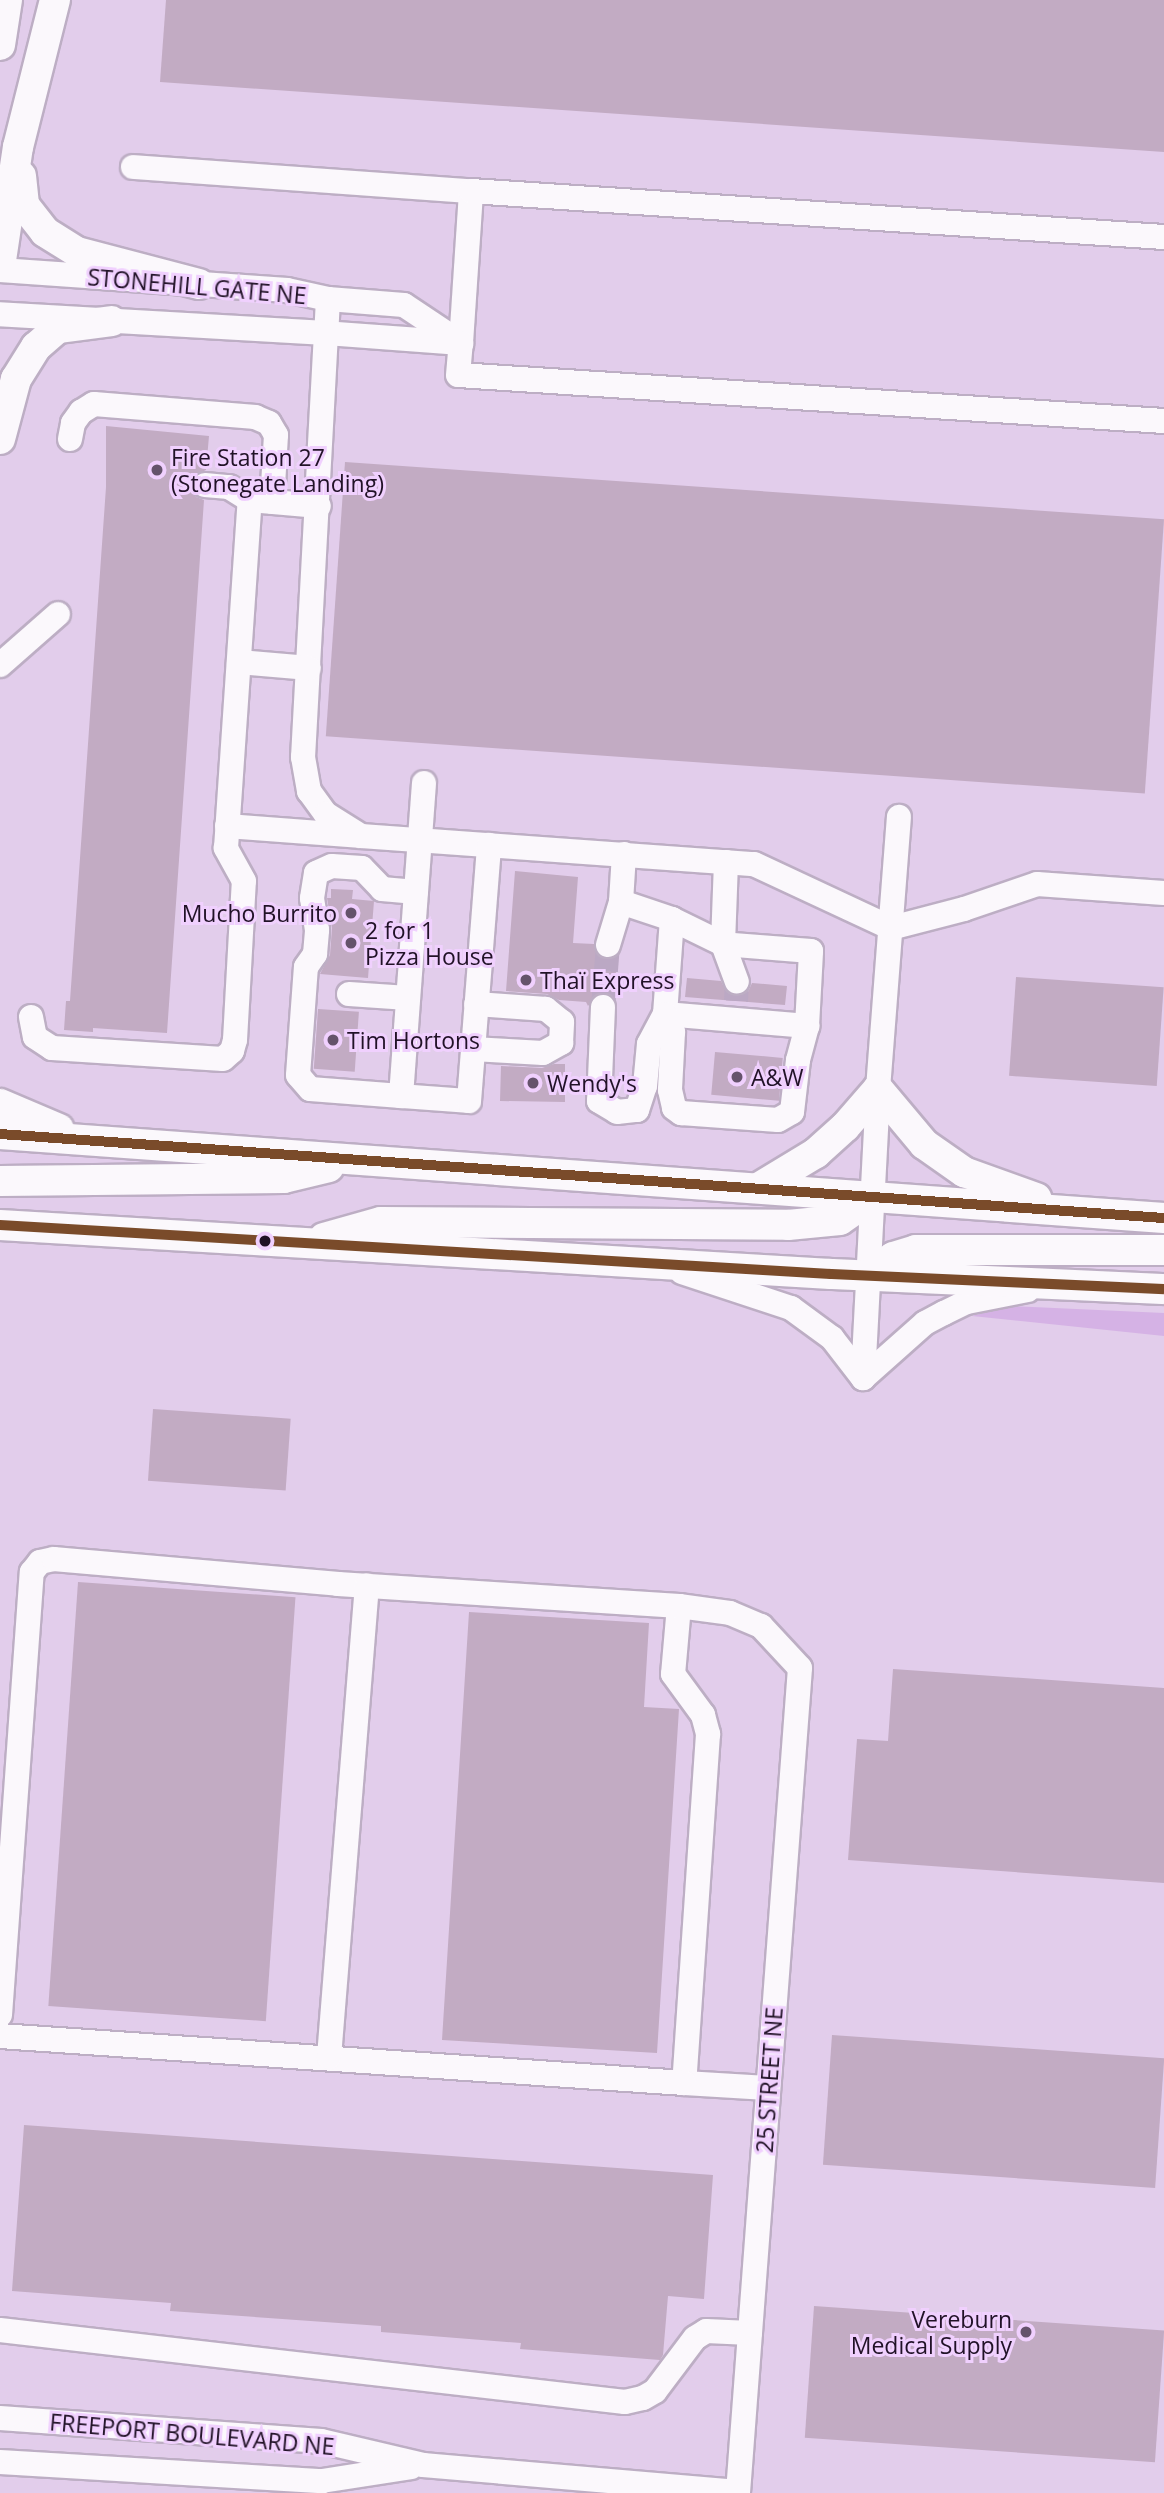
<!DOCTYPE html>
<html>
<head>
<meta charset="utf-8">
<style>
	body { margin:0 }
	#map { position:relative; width:1164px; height:2493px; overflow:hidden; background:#e2cdeb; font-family:"Open Sans",sans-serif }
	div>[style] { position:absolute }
	.green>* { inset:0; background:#d5b2e5 }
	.building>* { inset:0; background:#c2abc3; transform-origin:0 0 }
	.minor-tunnel>* { height:24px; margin-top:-12px; transform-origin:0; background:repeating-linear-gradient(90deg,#bba8c4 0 24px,transparent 0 36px) }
	.roads { filter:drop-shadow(2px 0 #bdaec4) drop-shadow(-2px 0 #bdaec4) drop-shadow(0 2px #bdaec4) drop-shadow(0 -2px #bdaec4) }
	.minor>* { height:24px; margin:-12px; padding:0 12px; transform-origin:12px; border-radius:12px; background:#fbf8fc }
	.major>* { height:30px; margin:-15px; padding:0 15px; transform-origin:15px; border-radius:15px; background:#fbf8fc }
	.bus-1>* { height:10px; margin:-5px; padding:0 5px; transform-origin:5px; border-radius:5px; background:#7a4b2a }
	.dots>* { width:19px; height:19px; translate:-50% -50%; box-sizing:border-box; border:4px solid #f0d0fe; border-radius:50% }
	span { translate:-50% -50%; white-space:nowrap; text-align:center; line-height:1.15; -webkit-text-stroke:6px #f0d0fe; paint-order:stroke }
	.street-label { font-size:23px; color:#211227 }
	.poi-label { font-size:23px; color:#211227 }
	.left { translate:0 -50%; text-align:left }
	.right { translate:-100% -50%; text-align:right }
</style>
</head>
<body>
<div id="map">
	<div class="green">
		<div style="clip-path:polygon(1009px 1306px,1164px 1313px,1164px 1336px,972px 1316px)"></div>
	</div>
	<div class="building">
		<div style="clip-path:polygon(166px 0,1164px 0,1164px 152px,160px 82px)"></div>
		<div style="clip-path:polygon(106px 426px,209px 436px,206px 470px,193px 476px,190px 484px,196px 497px,204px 500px,167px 1033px,93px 1028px,93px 1032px,64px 1030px,66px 1001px,70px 1001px,106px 487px)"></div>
		<div style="left:345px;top:462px;width:821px;height:275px;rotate:4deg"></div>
		<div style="clip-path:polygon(515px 871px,578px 877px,573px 943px,594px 944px,597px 955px,603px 959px,617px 957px,614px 998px,604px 992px,597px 994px,588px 1006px,586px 1002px,559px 1000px,547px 994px,506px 991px)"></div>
		<div style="clip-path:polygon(331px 889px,353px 890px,352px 899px,374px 901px,368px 978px,320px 974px,330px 955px,332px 928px,327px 898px,331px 898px)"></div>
		<div style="left:1016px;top:977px;width:148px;height:99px;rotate:4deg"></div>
		<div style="clip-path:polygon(687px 978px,721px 981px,727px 993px,735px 997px,748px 992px,752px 983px,787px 986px,785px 1005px,685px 997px)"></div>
		<div style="left:318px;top:1009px;width:41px;height:60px;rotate:4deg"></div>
		<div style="left:715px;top:1052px;width:68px;height:43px;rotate:5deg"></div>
		<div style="clip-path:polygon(554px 1064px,565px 1064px,565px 1102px,500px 1101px,501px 1066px,542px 1068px)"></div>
		<div style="left:153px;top:1409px;width:138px;height:72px;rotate:4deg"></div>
		<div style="left:78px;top:1582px;width:218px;height:425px;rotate:4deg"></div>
		<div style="clip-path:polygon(469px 1612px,649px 1623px,644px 1707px,679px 1709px,657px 2053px,442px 2040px)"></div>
		<div style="clip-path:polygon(893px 1669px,1164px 1688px,1164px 1883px,848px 1860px,857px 1739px,888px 1741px)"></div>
		<div style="left:832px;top:2035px;width:333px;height:130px;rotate:4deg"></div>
		<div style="clip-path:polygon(24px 2125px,713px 2175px,704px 2299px,668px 2296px,663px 2355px,660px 2360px,520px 2349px,521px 2343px,381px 2332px,381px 2326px,170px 2311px,171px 2303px,12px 2291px)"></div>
		<div style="left:814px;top:2306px;width:351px;height:132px;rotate:4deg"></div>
	</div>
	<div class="minor-tunnel">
		<div style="left:736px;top:1001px;width:19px;rotate:-87deg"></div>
		<div style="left:603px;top:1007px;width:62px;rotate:-85.4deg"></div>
	</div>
	<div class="roads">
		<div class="minor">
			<div style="left:133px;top:167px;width:339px;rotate:4.1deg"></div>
			<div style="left:0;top:270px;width:288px;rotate:4deg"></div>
			<div style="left:287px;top:290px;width:42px;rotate:12.4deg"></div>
			<div style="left:328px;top:299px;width:34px;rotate:93deg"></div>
			<div style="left:326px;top:333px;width:327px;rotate:-176.7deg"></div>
			<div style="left:328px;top:299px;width:76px;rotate:4.5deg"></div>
			<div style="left:404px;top:305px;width:69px;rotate:33.7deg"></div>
			<div style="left:461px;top:343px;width:152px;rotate:-86.2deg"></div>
			<div style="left:471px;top:191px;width:695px;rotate:3.8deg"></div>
			<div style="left:1164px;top:421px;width:707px;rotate:-176.27deg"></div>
			<div style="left:458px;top:375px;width:32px;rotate:-85deg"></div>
			<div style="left:461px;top:343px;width:135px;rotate:-175.8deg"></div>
			<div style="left:326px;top:333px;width:425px;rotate:93.1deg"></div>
			<div style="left:303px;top:757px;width:35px;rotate:80deg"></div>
			<div style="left:309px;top:791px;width:29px;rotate:54deg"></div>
			<div style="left:326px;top:814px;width:41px;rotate:32.2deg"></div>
			<div style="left:361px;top:836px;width:394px;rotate:4.1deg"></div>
			<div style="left:754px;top:864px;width:151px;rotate:25deg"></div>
			<div style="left:891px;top:928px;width:75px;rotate:-14.6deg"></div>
			<div style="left:964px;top:909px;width:77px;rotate:-18.9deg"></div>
			<div style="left:1037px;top:884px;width:127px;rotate:4.1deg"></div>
			<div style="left:70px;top:439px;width:16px;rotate:-79deg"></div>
			<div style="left:73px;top:423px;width:14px;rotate:-54deg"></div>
			<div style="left:81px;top:412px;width:15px;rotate:-32deg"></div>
			<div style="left:94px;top:404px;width:162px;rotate:4.6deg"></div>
			<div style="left:255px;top:417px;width:15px;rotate:23deg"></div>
			<div style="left:269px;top:423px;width:14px;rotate:60deg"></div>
			<div style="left:276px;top:435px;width:67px;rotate:93.4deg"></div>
			<div style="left:205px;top:485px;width:24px;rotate:5deg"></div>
			<div style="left:229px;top:487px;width:25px;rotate:32deg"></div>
			<div style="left:250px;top:500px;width:69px;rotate:5deg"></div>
			<div style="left:239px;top:662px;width:70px;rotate:4.9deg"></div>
			<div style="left:0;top:665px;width:77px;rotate:-41.3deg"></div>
			<div style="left:424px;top:783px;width:314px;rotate:94.2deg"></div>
			<div style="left:401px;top:1096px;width:68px;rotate:4.2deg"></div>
			<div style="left:469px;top:1101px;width:257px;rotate:-85.5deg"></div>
			<div style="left:227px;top:826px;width:132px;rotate:4.3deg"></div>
			<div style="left:624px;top:854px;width:48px;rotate:93.6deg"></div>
			<div style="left:621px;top:902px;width:54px;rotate:18.4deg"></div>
			<div style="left:672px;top:919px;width:95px;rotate:94.2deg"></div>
			<div style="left:665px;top:1014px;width:143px;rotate:4.8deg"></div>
			<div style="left:807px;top:1026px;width:75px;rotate:-86.9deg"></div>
			<div style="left:811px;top:951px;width:88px;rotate:-175.5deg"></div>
			<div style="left:723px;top:944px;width:57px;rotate:-153.9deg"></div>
			<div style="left:726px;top:862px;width:82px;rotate:92.1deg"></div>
			<div style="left:723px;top:944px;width:40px;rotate:69.8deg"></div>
			<div style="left:608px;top:945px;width:45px;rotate:-73.2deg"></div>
			<div style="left:349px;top:994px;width:59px;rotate:3.9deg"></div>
			<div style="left:603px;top:1007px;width:94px;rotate:92.4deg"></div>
			<div style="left:599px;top:1101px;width:21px;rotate:31deg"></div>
			<div style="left:617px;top:1112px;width:20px;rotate:-6deg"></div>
			<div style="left:637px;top:1110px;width:25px;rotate:-72deg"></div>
			<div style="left:645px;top:1086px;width:42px;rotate:-84.6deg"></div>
			<div style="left:649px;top:1044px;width:34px;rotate:-62deg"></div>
			<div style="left:665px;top:1014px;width:20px;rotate:66deg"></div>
			<div style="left:673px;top:1032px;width:58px;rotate:93deg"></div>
			<div style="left:670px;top:1090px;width:18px;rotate:77deg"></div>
			<div style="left:674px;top:1108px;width:9px;rotate:36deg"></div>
			<div style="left:681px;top:1113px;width:97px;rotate:4.1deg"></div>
			<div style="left:778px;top:1120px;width:16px;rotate:-30deg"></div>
			<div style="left:792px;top:1112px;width:52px;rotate:-83.4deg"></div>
			<div style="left:798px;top:1060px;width:35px;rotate:-75deg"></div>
			<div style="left:31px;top:1017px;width:20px;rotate:79deg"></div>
			<div style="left:35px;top:1037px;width:20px;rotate:33deg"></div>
			<div style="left:52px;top:1048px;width:171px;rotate:3.7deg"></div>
			<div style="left:223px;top:1059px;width:12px;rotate:-42deg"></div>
			<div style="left:232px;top:1051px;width:11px;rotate:-75deg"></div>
			<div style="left:235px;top:1040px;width:159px;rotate:-86.8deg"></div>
			<div style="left:244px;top:881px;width:38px;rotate:-119deg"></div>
			<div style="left:226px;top:848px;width:349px;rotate:-86.1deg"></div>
			<div style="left:473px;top:1049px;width:70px;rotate:3.3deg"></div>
			<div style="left:543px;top:1053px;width:21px;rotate:-29deg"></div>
			<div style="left:561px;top:1043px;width:21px;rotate:-87deg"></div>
			<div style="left:562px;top:1022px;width:21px;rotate:-141deg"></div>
			<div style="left:546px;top:1009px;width:70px;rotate:-175.9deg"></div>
			<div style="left:401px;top:1096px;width:91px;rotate:-175.6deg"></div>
			<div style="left:310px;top:1089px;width:18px;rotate:-131deg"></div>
			<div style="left:298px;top:1075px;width:108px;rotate:-85.8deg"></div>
			<div style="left:306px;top:967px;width:16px;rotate:-55deg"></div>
			<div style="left:315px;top:954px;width:24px;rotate:-85deg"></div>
			<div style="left:317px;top:930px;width:32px;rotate:-99deg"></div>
			<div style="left:312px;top:898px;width:25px;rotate:-81deg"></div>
			<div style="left:316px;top:873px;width:17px;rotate:-24deg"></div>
			<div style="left:332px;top:866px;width:30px;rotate:4deg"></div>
			<div style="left:362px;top:868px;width:29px;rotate:46deg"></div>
			<div style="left:382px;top:889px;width:34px;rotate:5deg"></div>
			<div style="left:682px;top:1272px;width:115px;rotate:18.3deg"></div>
			<div style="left:791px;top:1308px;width:51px;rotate:36.2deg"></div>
			<div style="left:832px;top:1338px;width:51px;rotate:52.2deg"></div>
			<div style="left:863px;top:1378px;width:289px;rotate:-87deg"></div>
			<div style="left:878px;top:1089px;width:273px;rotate:-85.6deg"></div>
			<div style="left:863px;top:1378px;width:83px;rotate:-41.6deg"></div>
			<div style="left:925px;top:1323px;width:21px;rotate:-28deg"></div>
			<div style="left:944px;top:1313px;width:25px;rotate:-26deg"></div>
			<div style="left:967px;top:1302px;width:62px;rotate:-11.1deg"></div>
			<div style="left:679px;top:1606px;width:68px;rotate:95deg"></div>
			<div style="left:673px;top:1674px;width:51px;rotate:53.8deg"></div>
			<div style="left:703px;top:1715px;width:20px;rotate:75deg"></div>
			<div style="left:708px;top:1734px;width:350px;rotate:93.9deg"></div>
			<div style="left:684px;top:2083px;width:84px;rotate:3.4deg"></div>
			<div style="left:0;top:2015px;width:444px;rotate:-85.9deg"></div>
			<div style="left:32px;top:1572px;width:13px;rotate:-51deg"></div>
			<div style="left:40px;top:1562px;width:14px;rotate:-12deg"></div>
			<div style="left:54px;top:1559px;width:285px;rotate:5deg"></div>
			<div style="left:338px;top:1584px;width:342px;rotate:3.7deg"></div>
			<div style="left:679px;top:1606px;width:51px;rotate:7.8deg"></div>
			<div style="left:730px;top:1613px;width:34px;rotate:23deg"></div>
			<div style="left:761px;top:1626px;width:57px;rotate:47.1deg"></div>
			<div style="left:800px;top:1668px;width:827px;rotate:94.3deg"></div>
			<div style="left:0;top:2036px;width:686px;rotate:3.93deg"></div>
			<div style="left:329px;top:2057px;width:473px;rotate:-85.4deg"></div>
			<div style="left:0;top:2330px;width:629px;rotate:6.57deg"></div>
			<div style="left:625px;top:2402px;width:18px;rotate:-13deg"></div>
			<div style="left:643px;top:2398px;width:14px;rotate:-30deg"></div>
			<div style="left:655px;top:2391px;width:66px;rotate:-53deg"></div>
			<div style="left:695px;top:2338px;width:13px;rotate:-32deg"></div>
			<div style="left:706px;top:2331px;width:44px;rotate:2.6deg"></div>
			<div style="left:0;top:2418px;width:322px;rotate:4.1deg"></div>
			<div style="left:321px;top:2441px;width:105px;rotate:13.2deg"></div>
			<div style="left:423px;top:2465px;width:316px;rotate:4.9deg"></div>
			<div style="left:0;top:2462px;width:323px;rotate:3.4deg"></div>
			<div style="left:322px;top:2481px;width:90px;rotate:-8.9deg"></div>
		</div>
		<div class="major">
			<div style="left:0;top:45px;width:46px;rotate:-81.2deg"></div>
			<div style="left:21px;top:176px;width:29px;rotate:84deg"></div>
			<div style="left:24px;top:205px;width:34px;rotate:52deg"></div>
			<div style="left:45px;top:232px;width:38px;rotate:32deg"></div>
			<div style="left:77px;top:252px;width:126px;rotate:14.7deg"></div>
			<div style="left:0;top:267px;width:121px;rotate:-81.5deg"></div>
			<div style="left:18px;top:147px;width:152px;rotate:-75.9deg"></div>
			<div style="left:0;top:439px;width:62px;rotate:-75.1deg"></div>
			<div style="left:16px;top:379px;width:38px;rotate:-58deg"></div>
			<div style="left:36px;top:347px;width:29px;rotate:-41deg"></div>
			<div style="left:58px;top:328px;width:54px;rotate:-7.4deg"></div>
			<div style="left:0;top:1104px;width:64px;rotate:23deg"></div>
			<div style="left:0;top:1134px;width:1167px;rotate:4.13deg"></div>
			<div style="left:0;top:1181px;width:284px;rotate:-0.6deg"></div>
			<div style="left:284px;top:1178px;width:46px;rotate:-13.7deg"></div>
			<div style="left:758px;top:1188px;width:68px;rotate:-31.1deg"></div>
			<div style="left:816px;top:1153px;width:39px;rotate:-42deg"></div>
			<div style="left:845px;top:1127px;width:50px;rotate:-49deg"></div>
			<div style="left:878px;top:1089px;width:72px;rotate:50.1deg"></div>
			<div style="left:924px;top:1144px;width:49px;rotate:35deg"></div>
			<div style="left:964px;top:1172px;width:77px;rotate:19.9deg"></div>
			<div style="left:0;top:1225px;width:832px;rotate:3.37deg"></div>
			<div style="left:831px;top:1274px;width:333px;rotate:2.6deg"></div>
			<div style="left:324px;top:1238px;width:59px;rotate:-15.7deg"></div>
			<div style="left:381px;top:1222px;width:407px;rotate:0.4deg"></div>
			<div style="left:788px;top:1225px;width:52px;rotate:-5.5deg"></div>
			<div style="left:840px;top:1220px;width:40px;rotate:-34.9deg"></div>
			<div style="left:869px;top:1276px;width:31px;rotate:-38deg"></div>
			<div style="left:893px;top:1257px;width:24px;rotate:-17deg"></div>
			<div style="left:916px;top:1250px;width:248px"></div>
		</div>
	</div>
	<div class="bus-1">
		<div style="left:0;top:1134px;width:1167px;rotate:4.13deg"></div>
		<div style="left:0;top:1225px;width:832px;rotate:3.37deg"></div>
		<div style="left:831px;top:1274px;width:333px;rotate:2.6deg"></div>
	</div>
	<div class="dots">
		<div style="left:157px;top:470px;background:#65536c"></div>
		<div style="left:351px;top:913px;background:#65536c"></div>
		<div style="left:351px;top:943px;background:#65536c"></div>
		<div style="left:526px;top:980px;background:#65536c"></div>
		<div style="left:333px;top:1040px;background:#65536c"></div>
		<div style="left:737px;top:1077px;background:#65536c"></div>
		<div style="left:533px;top:1083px;background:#65536c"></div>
		<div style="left:265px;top:1241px;background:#211227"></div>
		<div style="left:1026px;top:2332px;background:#65536c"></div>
	</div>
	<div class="street-label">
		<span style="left:197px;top:286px;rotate:5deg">STONEHILL GATE NE</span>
		<span style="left:769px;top:2080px;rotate:-86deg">25 STREET NE</span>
		<span style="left:192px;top:2434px;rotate:5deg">FREEPORT BOULEVARD NE</span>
	</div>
	<div class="poi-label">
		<span class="left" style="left:171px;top:470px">Fire Station 27<br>(Stonegate Landing)</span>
		<span class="right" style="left:337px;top:913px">Mucho Burrito</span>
		<span class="left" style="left:365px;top:943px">2 for 1<br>Pizza House</span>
		<span class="left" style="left:540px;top:980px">Thaï Express</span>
		<span class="left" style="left:347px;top:1040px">Tim Hortons</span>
		<span class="left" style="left:751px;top:1077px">A&amp;W</span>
		<span class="left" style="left:547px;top:1083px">Wendy's</span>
		<span class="right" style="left:1012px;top:2332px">Vereburn<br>Medical Supply</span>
	</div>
</div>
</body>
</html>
